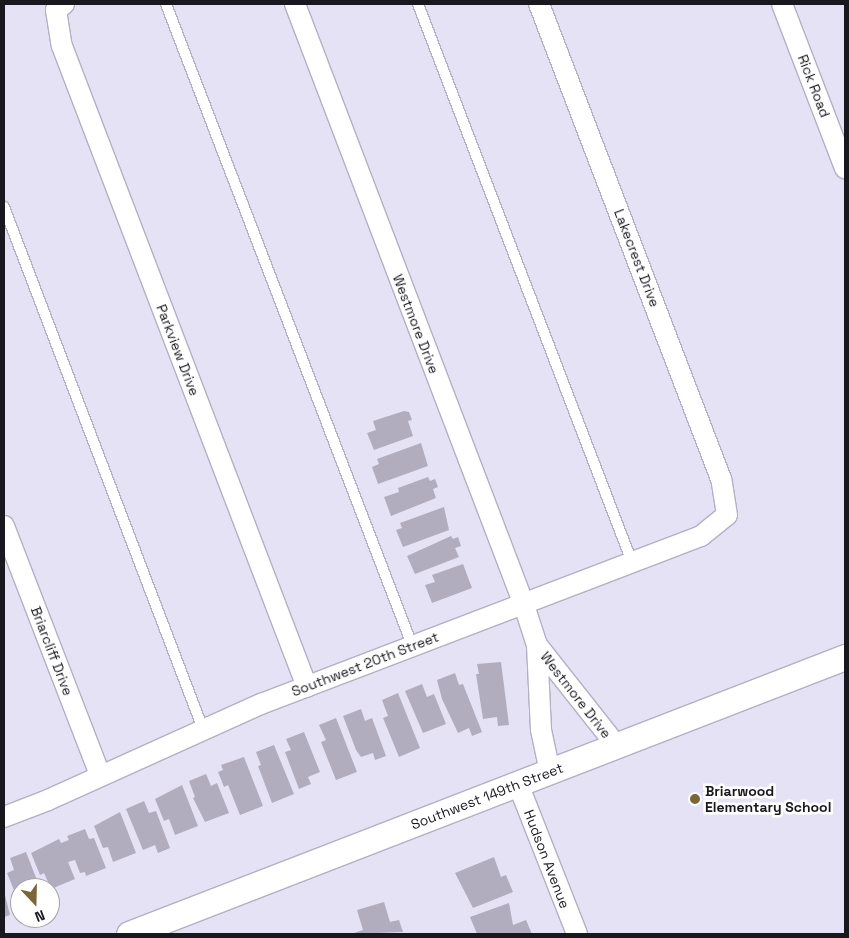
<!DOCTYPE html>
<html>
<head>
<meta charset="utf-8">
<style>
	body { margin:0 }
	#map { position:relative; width:849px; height:938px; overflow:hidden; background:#e6e2f5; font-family:"Space Grotesk",sans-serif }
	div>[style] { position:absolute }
	.building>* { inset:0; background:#b1adbf }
	.roads { filter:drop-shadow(1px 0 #b4afc2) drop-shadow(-1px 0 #b4afc2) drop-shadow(0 1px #b4afc2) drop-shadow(0 -1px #b4afc2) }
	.service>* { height:10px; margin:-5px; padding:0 5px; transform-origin:5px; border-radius:5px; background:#fff }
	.minor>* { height:20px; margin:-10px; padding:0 10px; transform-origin:10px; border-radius:10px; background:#fff }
	.tertiary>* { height:25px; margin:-12.5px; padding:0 12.5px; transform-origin:12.5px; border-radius:12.5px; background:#fff }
	.dots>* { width:14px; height:14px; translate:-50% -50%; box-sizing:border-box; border:2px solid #fff; border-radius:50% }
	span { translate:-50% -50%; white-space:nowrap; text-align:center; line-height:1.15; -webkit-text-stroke:5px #fff; paint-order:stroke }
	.street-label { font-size:14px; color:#1a181f }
	.poi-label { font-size:14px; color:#1a181f; font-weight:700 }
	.left { translate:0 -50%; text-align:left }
	.frame { position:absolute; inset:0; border:5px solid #1a181f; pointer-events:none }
	.north { position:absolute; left:10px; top:878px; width:50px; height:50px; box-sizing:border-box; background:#fff; border:1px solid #a3a3a5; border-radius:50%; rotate:159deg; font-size:14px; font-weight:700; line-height:20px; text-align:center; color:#1a181f }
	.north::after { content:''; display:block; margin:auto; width:18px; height:22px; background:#7b6635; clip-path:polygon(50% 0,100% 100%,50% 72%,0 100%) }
</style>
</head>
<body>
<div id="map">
	<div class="building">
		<div style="clip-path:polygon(404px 411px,409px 412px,412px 420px,408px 421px,413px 436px,374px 450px,367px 433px,376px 430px,373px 421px)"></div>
		<div style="clip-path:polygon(421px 443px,428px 466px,378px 484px,372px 467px,379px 464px,377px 459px)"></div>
		<div style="clip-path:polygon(428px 477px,430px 481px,435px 479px,438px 487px,433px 489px,436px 498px,391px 516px,384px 497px,399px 492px,398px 488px)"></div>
		<div style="clip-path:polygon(444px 507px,449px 530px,403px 547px,396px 530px,402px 528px,400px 523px)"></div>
		<div style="clip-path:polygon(451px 536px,453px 539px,458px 537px,461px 546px,455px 548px,459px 557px,415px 574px,407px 556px)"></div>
		<div style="clip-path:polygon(463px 564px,472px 588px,432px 603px,425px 585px,435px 582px,432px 575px)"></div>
		<div style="clip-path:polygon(501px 662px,509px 725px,498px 726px,497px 717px,483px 719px,476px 674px,479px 674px,477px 664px)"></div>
		<div style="clip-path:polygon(455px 673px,459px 685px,463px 684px,482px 732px,472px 736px,469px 728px,458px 733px,442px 699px,437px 680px)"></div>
		<div style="clip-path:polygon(422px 684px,427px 697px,434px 694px,446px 724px,423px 733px,405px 691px)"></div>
		<div style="clip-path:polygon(398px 693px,420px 748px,399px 757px,383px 718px,388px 716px,382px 700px)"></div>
		<div style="clip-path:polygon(361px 709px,365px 721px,372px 718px,386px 756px,375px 760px,373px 753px,361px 757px,356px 750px,343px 716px)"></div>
		<div style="clip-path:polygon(336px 718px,357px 772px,336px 780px,321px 742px,326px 740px,319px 725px)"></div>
		<div style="clip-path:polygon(304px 732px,320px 772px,308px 777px,311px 784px,299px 789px,285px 752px,291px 750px,286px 739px)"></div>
		<div style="clip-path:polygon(274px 745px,294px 794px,272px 803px,258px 766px,261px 765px,256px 752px)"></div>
		<div style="clip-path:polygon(244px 757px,263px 806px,240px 815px,228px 785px,224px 787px,218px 772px,223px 770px,221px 765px)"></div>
		<div style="clip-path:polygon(206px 774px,211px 786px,217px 783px,229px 813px,205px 822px,193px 798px,195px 797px,189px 781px)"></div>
		<div style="clip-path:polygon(182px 785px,198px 826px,175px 835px,169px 819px,164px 821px,155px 799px)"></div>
		<div style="clip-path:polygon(144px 801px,149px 813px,156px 811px,170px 848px,158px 853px,155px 845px,143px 850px,126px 809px)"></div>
		<div style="clip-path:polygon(120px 812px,136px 853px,113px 862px,108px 847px,103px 848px,94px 826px)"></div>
		<div style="clip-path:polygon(85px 829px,89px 839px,94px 838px,106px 868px,86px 876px,85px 872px,80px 873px,75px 860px,68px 862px,75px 879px,51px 889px,44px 873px,40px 875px,31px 853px,59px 839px,61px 843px,69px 840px,67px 836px)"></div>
		<div style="clip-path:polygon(26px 852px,40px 888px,20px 888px,20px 905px,7px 873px,14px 870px,10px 858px)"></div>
		<div style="clip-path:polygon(494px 857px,501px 877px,506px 875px,513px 892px,473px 908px,455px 873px)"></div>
		<div style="clip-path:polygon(4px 891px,10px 915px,4px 917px)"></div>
		<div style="clip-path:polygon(384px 902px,390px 922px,399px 920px,403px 932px,351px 934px,363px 930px,357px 910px)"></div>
		<div style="clip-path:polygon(509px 903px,513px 925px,526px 920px,532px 934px,477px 934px,470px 917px)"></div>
	</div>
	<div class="roads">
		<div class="service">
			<div style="left:166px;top:4px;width:687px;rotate:69deg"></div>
			<div style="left:418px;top:4px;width:598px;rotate:69.02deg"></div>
			<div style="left:4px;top:207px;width:559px;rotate:69.13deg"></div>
		</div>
		<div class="minor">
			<div style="left:64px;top:4px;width:10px;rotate:143deg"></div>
			<div style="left:56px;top:10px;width:36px;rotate:81deg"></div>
			<div style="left:62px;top:46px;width:686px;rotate:69.08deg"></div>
			<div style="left:295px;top:4px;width:640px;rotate:69.13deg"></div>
			<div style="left:523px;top:602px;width:45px;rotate:72deg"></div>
			<div style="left:537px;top:645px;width:85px;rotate:87.3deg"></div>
			<div style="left:541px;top:730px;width:43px;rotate:77.9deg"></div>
			<div style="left:782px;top:4px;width:176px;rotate:69deg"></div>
			<div style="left:4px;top:526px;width:267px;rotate:68.9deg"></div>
			<div style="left:537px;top:645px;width:127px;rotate:51.7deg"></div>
			<div style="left:518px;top:784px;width:161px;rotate:68.5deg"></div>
			<div style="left:4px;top:817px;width:47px;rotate:-21.1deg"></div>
			<div style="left:48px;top:800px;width:234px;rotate:-24.3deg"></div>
			<div style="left:261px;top:704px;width:471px;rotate:-20.9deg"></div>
			<div style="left:701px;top:536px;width:33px;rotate:-39deg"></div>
			<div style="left:727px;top:515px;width:36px;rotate:-99deg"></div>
			<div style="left:721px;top:479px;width:509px;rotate:-110.96deg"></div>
		</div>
		<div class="tertiary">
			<div style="left:129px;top:934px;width:768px;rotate:-21.15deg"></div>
		</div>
	</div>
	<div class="dots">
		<div style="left:695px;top:799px;background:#7b6635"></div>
	</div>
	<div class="street-label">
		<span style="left:814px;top:86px;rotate:69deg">Rick Road</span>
		<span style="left:637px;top:258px;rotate:69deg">Lakecrest Drive</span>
		<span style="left:416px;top:324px;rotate:69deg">Westmore Drive</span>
		<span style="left:178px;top:350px;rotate:69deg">Parkview Drive</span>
		<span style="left:52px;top:651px;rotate:69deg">Briarcliff Drive</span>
		<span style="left:365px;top:664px;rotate:-21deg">Southwest 20th Street</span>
		<span style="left:576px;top:695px;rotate:52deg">Westmore Drive</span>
		<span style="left:487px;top:796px;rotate:-21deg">Southwest 149th Street</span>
		<span style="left:547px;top:859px;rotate:69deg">Hudson Avenue</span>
	</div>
	<div class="poi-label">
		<span class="left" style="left:705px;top:799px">Briarwood<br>Elementary School</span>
	</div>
	<div class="frame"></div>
	<div class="north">N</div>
</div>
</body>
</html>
